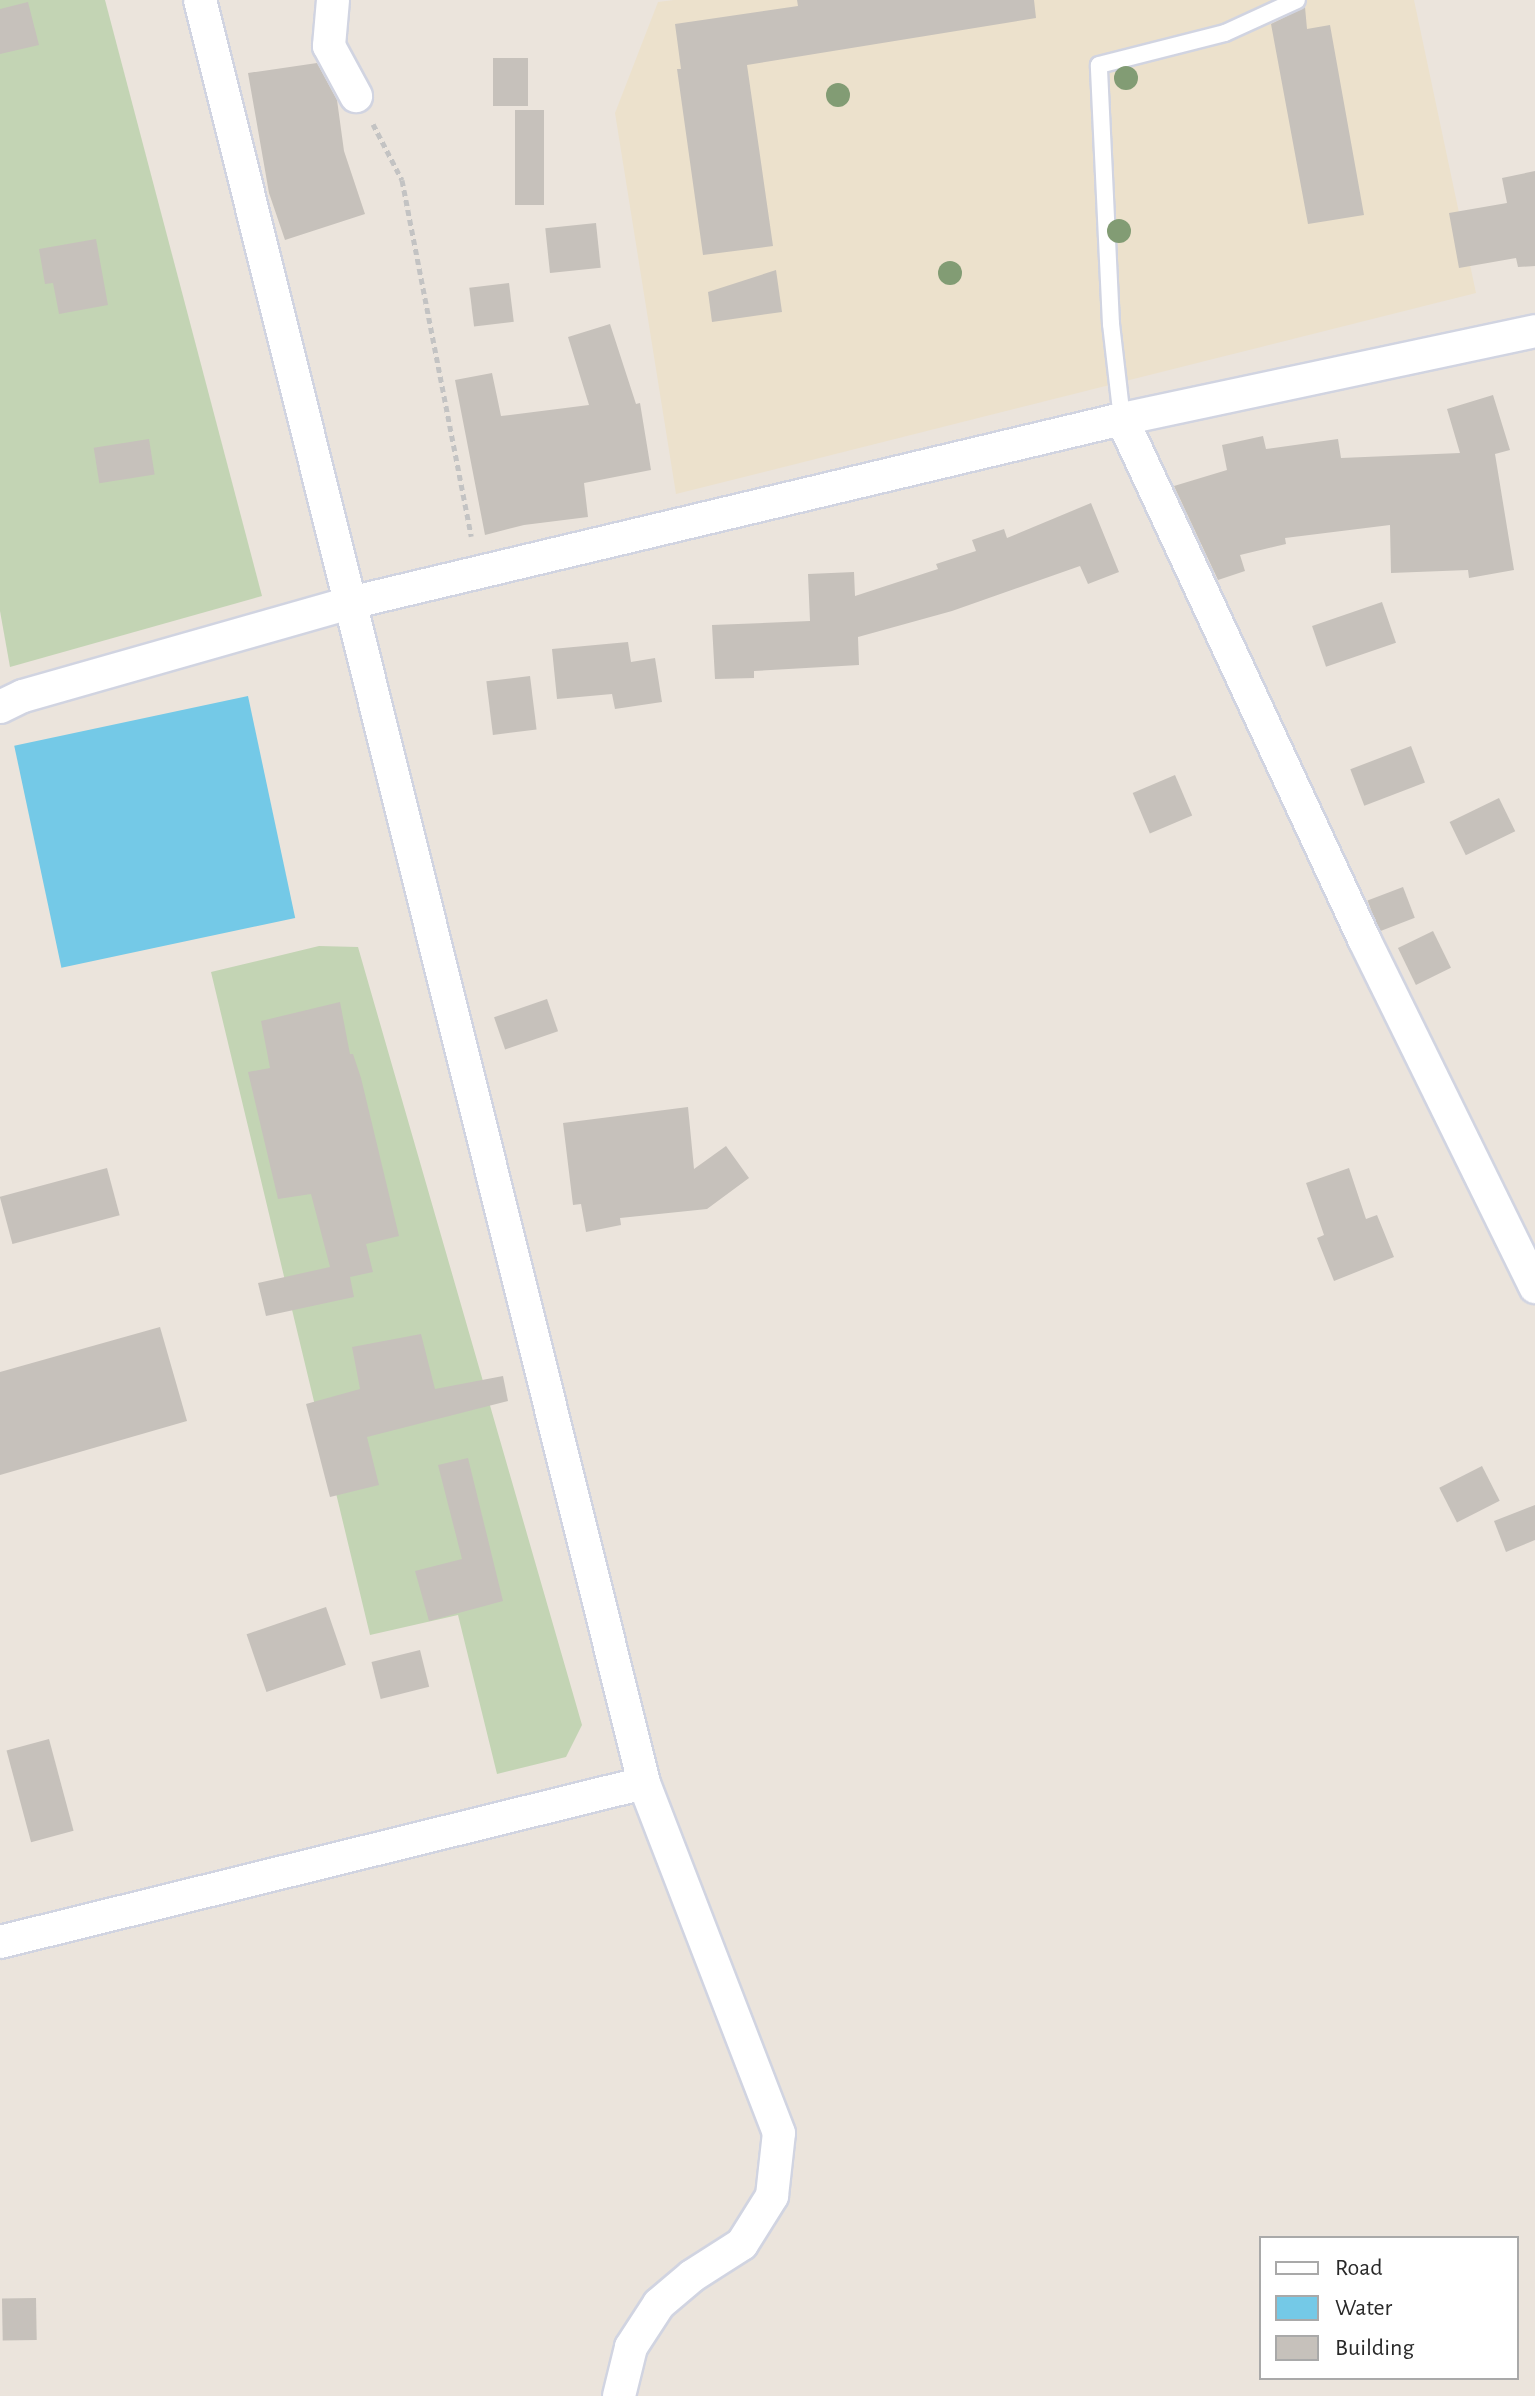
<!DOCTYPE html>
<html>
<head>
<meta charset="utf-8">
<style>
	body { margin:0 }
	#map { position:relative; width:1535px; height:2396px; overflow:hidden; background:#ebe4dc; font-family:"Alegreya Sans",sans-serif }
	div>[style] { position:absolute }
	.education>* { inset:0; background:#ece1cc }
	.cemetery>* { inset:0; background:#c3d4b4 }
	.water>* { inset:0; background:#74c9e7; transform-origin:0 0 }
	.building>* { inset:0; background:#c6c1bb; transform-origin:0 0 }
	.path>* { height:5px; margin-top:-2.5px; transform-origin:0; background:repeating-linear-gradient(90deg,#c3c3c3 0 6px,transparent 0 10px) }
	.roads { filter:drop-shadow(2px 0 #d1d4e1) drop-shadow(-2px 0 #d1d4e1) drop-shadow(0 2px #d1d4e1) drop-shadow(0 -2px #d1d4e1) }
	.service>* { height:16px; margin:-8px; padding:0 8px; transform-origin:8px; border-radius:8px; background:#fff }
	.minor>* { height:32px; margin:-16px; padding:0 16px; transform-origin:16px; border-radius:16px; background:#fff }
	.trees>* { width:24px; height:24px; margin:-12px; border-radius:50%; background:#829c74 }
	span { translate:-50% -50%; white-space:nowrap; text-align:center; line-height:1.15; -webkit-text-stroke:6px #fff; paint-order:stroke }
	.legend { position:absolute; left:1259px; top:2236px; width:260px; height:144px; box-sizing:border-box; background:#fff; border:2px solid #a9a9a9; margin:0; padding:10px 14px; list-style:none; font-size:24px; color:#292929 }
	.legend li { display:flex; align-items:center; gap:16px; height:40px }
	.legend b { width:40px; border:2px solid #a9a9a9 }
</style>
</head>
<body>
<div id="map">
	<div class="education">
		<div style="clip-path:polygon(674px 0,1414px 0,1476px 293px,676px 494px,615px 113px,658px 2px)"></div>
	</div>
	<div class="cemetery">
		<div style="clip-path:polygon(0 0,105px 0,262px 596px,10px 667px,0 611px)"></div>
		<div style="clip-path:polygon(319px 946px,358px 947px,582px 1725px,566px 1757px,497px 1774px,458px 1615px,370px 1635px,211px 972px)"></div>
	</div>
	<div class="water">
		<div style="left:248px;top:696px;width:227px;height:239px;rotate:78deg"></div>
	</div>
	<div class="building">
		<div style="clip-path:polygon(797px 0,1034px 0,1036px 18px,747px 65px,773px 246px,703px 255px,677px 69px,681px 69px,675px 24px,798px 6px)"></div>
		<div style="clip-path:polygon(28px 2px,39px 45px,0 54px,0 9px)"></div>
		<div style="clip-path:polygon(1305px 7px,1307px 29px,1330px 25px,1364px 215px,1308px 224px,1271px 24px)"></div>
		<div style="left:528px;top:58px;width:48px;height:35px;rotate:90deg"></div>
		<div style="clip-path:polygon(317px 63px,337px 100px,344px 151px,365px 214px,285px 240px,269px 193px,248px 73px)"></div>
		<div style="left:515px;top:110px;width:29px;height:95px"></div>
		<div style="clip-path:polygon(1535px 171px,1535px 266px,1518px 267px,1516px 258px,1459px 268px,1449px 213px,1507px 203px,1502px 178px)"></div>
		<div style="left:596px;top:223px;width:45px;height:51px;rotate:84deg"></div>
		<div style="clip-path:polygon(96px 239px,108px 305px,59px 314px,53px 283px,45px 284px,39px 249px)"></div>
		<div style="clip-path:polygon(776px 270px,782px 312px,712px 322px,708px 292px)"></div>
		<div style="left:509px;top:283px;width:39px;height:40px;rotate:83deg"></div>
		<div style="clip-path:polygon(610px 324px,636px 404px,640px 403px,651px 470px,584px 483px,588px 517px,524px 525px,485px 535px,455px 380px,492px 373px,501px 416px,589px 405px,568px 337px)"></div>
		<div style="clip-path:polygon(1493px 395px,1510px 450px,1495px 454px,1514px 570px,1469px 578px,1468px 570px,1391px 573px,1390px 525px,1285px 538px,1286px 544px,1240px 555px,1245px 571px,1218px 580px,1174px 486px,1227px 470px,1222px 445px,1263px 436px,1266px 449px,1338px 439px,1341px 458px,1460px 453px,1447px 409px)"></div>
		<div style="left:149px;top:439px;width:36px;height:56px;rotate:81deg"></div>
		<div style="clip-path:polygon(1091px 503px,1119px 572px,1088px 584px,1080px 566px,952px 611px,858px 637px,859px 665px,754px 671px,754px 678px,715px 679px,712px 625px,810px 621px,808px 574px,854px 572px,855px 596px,938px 569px,936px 564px,976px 551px,972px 540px,1004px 529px,1007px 538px)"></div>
		<div style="left:1382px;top:602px;width:43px;height:74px;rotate:71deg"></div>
		<div style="clip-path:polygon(628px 642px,631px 662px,655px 658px,662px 702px,615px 709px,612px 694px,557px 699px,552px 649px)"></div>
		<div style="left:530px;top:676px;width:54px;height:44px;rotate:83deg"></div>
		<div style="left:1411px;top:746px;width:39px;height:65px;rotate:69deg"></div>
		<div style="left:1175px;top:775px;width:44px;height:46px;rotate:67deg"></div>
		<div style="left:1499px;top:798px;width:37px;height:55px;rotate:64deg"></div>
		<div style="left:1403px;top:887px;width:33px;height:38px;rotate:69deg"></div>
		<div style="left:1433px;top:931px;width:41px;height:39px;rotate:64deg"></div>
		<div style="left:547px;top:999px;width:34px;height:56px;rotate:71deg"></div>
		<div style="clip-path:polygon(340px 1002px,350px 1054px,353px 1054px,361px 1078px,399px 1236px,366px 1244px,373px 1272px,350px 1277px,354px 1297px,266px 1316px,258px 1283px,330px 1267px,311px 1194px,278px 1199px,248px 1072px,270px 1068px,261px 1021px)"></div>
		<div style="clip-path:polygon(688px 1107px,694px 1169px,726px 1146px,749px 1178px,707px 1209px,620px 1218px,621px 1225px,586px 1232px,581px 1204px,573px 1205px,563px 1123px)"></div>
		<div style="left:107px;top:1168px;width:49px;height:111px;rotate:75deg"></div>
		<div style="clip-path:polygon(1349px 1168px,1366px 1219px,1377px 1215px,1394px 1257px,1334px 1281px,1317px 1238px,1324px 1235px,1306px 1183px)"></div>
		<div style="clip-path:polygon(160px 1327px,187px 1421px,0 1475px,0 1372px)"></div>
		<div style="clip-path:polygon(421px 1334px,435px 1389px,503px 1376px,508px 1401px,367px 1437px,379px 1485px,330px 1497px,306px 1404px,360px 1389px,352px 1347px)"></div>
		<div style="clip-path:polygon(468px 1458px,503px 1601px,429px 1621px,415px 1571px,462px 1559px,438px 1465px)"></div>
		<div style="left:1482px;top:1466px;width:39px;height:48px;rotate:63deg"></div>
		<div style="clip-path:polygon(1535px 1505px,1535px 1540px,1506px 1552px,1494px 1521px)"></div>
		<div style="left:326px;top:1607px;width:61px;height:84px;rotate:71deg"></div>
		<div style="left:420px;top:1650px;width:38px;height:50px;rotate:76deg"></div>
		<div style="left:49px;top:1739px;width:95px;height:44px;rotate:75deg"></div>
		<div style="left:36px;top:2298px;width:42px;height:34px;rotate:89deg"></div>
	</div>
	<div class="path">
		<div style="left:373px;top:124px;width:63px;rotate:62.6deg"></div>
		<div style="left:402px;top:180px;width:363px;rotate:79deg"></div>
	</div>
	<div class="roads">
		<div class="service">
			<div style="left:1122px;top:419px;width:96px;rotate:-96.6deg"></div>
			<div style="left:1111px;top:324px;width:259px;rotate:-92.7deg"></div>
			<div style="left:1099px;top:65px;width:130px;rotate:-14.3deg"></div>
			<div style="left:1225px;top:33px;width:79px;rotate:-24.6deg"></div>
		</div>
		<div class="minor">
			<div style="left:333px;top:0;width:46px;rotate:95deg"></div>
			<div style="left:329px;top:46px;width:57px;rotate:61.6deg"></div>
			<div style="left:1122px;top:419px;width:574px;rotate:65.04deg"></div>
			<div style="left:1364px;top:939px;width:388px;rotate:63.8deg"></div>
			<div style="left:0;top:707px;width:25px;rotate:-26deg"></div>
			<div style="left:23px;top:696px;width:340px;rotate:-15.9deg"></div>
			<div style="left:350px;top:603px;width:794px;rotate:-13.41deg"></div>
			<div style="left:1122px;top:419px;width:422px;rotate:-12deg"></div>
			<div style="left:0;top:1942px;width:663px;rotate:-13.87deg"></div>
			<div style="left:644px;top:1783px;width:1837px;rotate:-103.98deg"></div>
			<div style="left:619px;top:2396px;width:50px;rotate:-76.2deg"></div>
			<div style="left:631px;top:2347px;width:51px;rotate:-56.9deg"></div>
			<div style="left:659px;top:2304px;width:43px;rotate:-40.3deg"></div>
			<div style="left:692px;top:2276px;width:59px;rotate:-32.6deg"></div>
			<div style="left:742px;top:2244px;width:57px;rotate:-58deg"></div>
			<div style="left:772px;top:2196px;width:63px;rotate:-83.7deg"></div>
			<div style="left:779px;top:2133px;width:375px;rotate:-111.1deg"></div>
		</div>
	</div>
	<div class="trees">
		<div style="left:1126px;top:78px"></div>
		<div style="left:838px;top:95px"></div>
		<div style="left:1119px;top:231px"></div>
		<div style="left:950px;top:273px"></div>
	</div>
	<ul class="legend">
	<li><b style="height:10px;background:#fff"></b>Road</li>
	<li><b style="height:22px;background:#74c9e7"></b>Water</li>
	<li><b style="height:22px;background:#c6c1bb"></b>Building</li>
	</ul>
</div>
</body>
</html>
